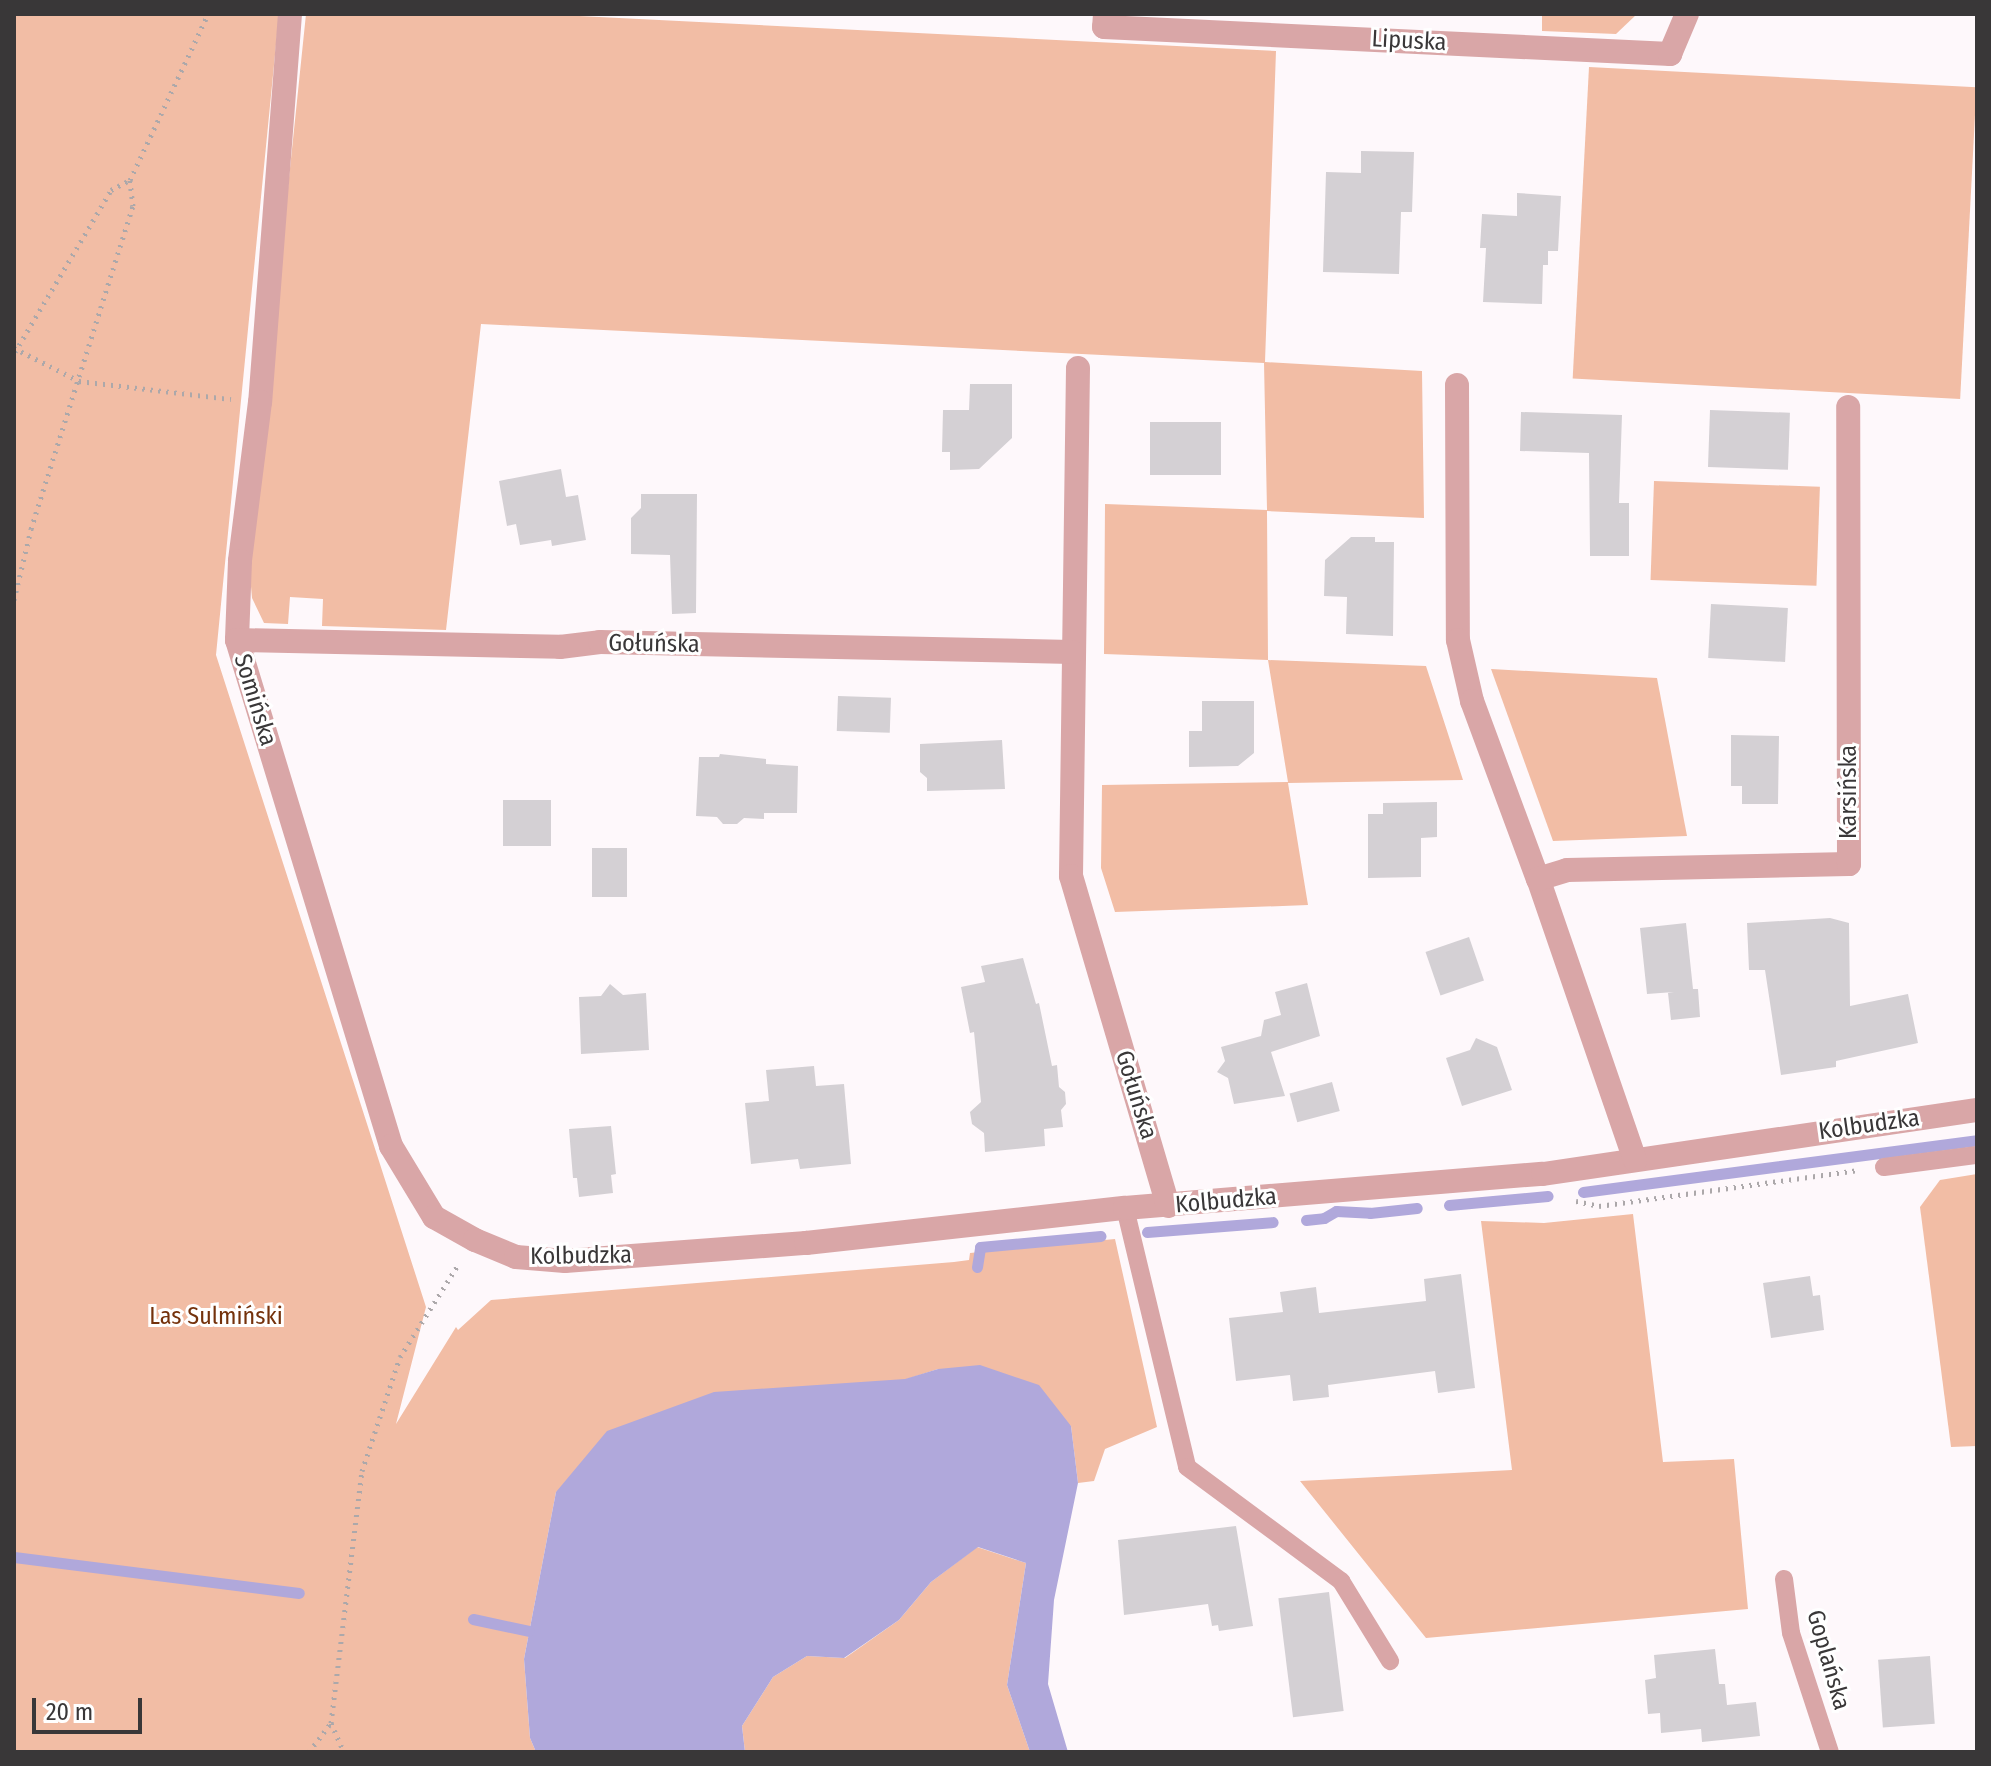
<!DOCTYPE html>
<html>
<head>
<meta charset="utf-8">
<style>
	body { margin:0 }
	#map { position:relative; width:1991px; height:1766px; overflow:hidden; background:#fef8fb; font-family:"Fira Sans Condensed",sans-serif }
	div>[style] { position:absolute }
	.green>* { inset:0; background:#f2bda5; transform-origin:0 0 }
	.water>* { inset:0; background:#b0a8db }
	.stream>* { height:11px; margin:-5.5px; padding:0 5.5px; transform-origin:5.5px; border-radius:5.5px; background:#b0a8db }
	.building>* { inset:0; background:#d4d0d4; transform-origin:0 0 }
	.path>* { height:5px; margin-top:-2.5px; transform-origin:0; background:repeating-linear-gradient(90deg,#aca8aa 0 2px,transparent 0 8px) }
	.lane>* { height:18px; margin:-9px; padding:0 9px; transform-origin:9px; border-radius:9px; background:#d9a6a7 }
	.street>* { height:24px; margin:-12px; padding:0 12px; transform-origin:12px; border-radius:12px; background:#d9a6a7 }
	span { translate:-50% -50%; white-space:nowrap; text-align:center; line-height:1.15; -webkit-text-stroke:6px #fff; paint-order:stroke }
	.street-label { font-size:24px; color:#393738 }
	.park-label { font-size:24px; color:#74320c }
	.frame { position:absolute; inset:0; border:16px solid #393738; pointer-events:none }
	.scale { position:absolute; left:32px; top:1698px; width:110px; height:36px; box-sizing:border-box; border:4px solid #393738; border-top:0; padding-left:10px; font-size:24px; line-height:28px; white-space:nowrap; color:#393738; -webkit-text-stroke:6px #fff; paint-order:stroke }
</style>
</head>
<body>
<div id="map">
	<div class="green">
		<div style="clip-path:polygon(14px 14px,279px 14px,216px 655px,426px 1307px,396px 1424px,456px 1327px,458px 1330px,491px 1300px,954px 1262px,969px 1260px,970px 1253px,1115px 1239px,1157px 1427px,1105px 1449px,1094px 1481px,1078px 1483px,1071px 1426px,938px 1369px,556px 1492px,524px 1659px,530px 1738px,536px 1752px,14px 1752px)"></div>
		<div style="clip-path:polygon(306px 14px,539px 14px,1276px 51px,1265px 362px,1422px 371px,1424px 518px,1267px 511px,1268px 660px,1426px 666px,1463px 780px,1288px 783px,1308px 905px,1115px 912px,1101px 868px,1102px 785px,1288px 782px,1268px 660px,1104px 654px,1105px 504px,1267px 510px,1264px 363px,481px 324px,446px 630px,322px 626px,323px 599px,290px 597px,288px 624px,264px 623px,252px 598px,249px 564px)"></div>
		<div style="clip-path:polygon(1542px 14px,1637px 14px,1616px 34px,1542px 31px)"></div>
		<div style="left:1589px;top:67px;width:388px;height:312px;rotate:3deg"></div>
		<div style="left:1654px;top:481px;width:166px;height:99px;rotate:2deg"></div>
		<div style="clip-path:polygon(1491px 669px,1657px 678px,1687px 836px,1553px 841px)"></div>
		<div style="clip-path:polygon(1977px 1174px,1977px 1446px,1951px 1447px,1920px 1207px,1940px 1180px)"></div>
		<div style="clip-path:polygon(1633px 1214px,1663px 1462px,1734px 1459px,1748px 1609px,1426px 1638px,1300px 1481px,1512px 1470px,1481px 1221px,1544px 1223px)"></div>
		<div style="clip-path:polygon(977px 1547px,1026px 1563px,1007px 1685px,1030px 1752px,745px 1752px,742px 1726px,773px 1677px,807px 1656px,845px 1658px,899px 1620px,931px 1582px)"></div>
	</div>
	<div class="water">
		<div style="clip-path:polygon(980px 1365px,1039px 1385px,1071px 1426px,1078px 1483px,1054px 1600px,1048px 1684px,1068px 1752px,1030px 1752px,1007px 1685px,1026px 1563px,978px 1547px,931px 1582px,899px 1620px,844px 1658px,807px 1656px,773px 1677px,742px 1726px,745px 1752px,536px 1752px,530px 1738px,524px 1659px,556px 1492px,607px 1431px,714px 1392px,905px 1379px,938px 1369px)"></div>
	</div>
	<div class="stream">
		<div style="left:1583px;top:1192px;width:397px;rotate:-7.5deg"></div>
		<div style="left:1449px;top:1205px;width:99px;rotate:-5.2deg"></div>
		<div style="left:1306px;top:1220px;width:18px;rotate:-6deg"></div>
		<div style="left:1324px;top:1218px;width:14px;rotate:-30deg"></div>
		<div style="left:1336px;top:1211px;width:34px;rotate:3deg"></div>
		<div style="left:1370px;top:1213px;width:47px;rotate:-6.1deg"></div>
		<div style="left:1147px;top:1232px;width:126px;rotate:-4.5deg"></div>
		<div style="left:977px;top:1267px;width:20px;rotate:-81deg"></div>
		<div style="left:980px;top:1247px;width:121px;rotate:-5.2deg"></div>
		<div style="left:14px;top:1557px;width:287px;rotate:7.2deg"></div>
		<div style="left:473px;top:1619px;width:57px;rotate:12.1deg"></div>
	</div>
	<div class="building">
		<div style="clip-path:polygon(1361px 151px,1414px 152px,1412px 212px,1401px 212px,1399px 274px,1323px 272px,1326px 172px,1361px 173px)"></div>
		<div style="clip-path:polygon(1517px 193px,1561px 196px,1558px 251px,1548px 251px,1548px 265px,1543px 265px,1542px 304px,1483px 302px,1486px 248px,1480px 248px,1482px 214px,1517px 216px)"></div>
		<div style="clip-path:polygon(970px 384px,1012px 384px,1012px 438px,979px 469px,950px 470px,950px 452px,942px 452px,943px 410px,969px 410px)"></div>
		<div style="left:1710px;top:410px;width:80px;height:57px;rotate:2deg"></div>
		<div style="clip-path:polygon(1521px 412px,1622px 415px,1619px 503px,1629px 503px,1629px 556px,1590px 556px,1589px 453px,1520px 451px)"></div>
		<div style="left:1150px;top:422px;width:71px;height:53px"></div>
		<div style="clip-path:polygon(561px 469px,566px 497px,578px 495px,586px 540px,552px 546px,551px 540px,520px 545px,516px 524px,507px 526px,499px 481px)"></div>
		<div style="clip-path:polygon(641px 494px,697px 494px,696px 613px,672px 614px,670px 555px,631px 554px,631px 518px,641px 508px)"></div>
		<div style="clip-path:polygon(1351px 537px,1375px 537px,1375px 542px,1394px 542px,1393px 636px,1346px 634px,1347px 597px,1324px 596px,1325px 560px)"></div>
		<div style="left:1711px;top:604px;width:77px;height:54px;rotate:3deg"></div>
		<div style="left:838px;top:696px;width:53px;height:35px;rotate:2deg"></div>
		<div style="clip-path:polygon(1202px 701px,1254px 701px,1254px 753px,1238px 766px,1189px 767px,1189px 731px,1202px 731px)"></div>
		<div style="clip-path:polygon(1731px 735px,1779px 736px,1778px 804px,1742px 804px,1742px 786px,1731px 786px)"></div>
		<div style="clip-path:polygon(1002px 740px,1005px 789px,927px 791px,927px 778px,920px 772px,920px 744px)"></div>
		<div style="clip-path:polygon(720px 754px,766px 759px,766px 764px,798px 766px,797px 813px,764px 813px,764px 819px,744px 818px,737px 824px,723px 824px,717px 817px,696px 816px,699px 757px,719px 757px)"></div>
		<div style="left:551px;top:800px;width:46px;height:48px;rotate:90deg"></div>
		<div style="clip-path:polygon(1437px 802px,1437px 837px,1421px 838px,1421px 877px,1368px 878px,1368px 814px,1383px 814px,1383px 803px)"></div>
		<div style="left:627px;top:848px;width:49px;height:35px;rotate:90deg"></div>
		<div style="clip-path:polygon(1830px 918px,1849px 923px,1850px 1006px,1908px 994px,1918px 1043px,1836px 1061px,1836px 1067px,1781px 1075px,1765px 970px,1749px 970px,1747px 923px)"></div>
		<div style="clip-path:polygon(1686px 923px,1693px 989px,1698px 989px,1700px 1017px,1671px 1020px,1668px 993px,1674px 992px,1647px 994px,1640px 928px)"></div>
		<div style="left:1469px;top:937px;width:46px;height:46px;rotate:71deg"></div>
		<div style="clip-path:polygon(1023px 958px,1036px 1004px,1039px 1003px,1052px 1066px,1057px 1065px,1059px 1087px,1065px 1092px,1066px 1104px,1061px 1110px,1063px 1127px,1044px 1129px,1045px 1146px,985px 1152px,984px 1133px,972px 1124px,970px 1112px,981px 1102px,974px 1032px,970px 1033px,961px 987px,985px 982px,981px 966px)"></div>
		<div style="clip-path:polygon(1307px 983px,1320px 1036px,1271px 1052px,1285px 1096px,1234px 1104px,1228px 1078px,1217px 1072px,1225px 1061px,1221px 1047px,1261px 1036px,1264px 1020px,1281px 1015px,1275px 992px)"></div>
		<div style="clip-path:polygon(610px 984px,623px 995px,646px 993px,649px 1050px,581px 1054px,579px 997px,601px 996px)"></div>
		<div style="clip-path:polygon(1476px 1038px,1497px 1047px,1512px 1090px,1462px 1106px,1446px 1058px,1470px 1050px)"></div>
		<div style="clip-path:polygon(814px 1066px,816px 1086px,844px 1084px,851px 1164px,800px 1169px,798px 1159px,751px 1164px,745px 1103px,769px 1101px,766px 1070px)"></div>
		<div style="left:1332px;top:1082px;width:30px;height:44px;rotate:75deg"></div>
		<div style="clip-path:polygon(611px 1126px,616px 1174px,611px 1175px,613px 1193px,579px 1197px,577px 1178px,573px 1178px,569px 1129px)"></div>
		<div style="clip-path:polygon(1461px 1274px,1475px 1388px,1438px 1393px,1435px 1371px,1328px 1385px,1329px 1397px,1293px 1401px,1290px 1375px,1236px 1381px,1229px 1318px,1283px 1312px,1280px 1292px,1316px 1287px,1319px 1313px,1426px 1301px,1424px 1279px)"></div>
		<div style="clip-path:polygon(1810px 1276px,1813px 1296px,1820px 1295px,1824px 1330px,1771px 1338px,1763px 1283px)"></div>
		<div style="clip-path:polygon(1236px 1526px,1253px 1626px,1219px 1631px,1218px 1625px,1212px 1626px,1208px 1604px,1124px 1615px,1118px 1540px)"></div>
		<div style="left:1329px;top:1592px;width:120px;height:51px;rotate:83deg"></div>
		<div style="clip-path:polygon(1715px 1649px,1719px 1684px,1725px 1684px,1727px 1705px,1756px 1702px,1760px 1736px,1702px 1742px,1701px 1729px,1661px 1733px,1660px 1713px,1648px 1714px,1645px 1680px,1656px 1678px,1654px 1655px)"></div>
		<div style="left:1930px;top:1656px;width:68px;height:52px;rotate:86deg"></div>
	</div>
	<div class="path">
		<div style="left:14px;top:348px;width:73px;rotate:26.9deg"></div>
		<div style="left:79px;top:381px;width:153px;rotate:6.8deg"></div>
		<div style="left:15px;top:352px;width:188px;rotate:-59.3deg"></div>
		<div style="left:111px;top:190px;width:21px;rotate:-28deg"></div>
		<div style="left:14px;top:600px;width:73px;rotate:-76.5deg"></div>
		<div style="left:31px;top:529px;width:339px;rotate:-72.5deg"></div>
		<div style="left:133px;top:206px;width:26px;rotate:-97deg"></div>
		<div style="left:130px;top:180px;width:183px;rotate:-64.8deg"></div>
		<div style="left:1576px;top:1201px;width:24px;rotate:12deg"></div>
		<div style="left:1599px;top:1206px;width:262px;rotate:-7.9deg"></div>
		<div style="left:331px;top:1723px;width:32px;rotate:66deg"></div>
		<div style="left:309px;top:1752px;width:36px;rotate:-53deg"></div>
		<div style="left:331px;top:1723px;width:254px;rotate:-83deg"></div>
		<div style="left:362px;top:1471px;width:120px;rotate:-71.6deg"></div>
		<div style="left:400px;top:1357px;width:109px;rotate:-57.8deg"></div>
	</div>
	<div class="lane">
		<div style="left:1884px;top:1167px;width:94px;rotate:-7.4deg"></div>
		<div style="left:1125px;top:1208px;width:266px;rotate:76.5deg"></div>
		<div style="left:1187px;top:1467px;width:192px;rotate:36.5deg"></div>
		<div style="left:1341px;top:1581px;width:94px;rotate:58.5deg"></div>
		<div style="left:1784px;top:1579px;width:54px;rotate:82.6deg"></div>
		<div style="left:1791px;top:1633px;width:125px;rotate:71.9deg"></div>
	</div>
	<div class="street">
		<div style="left:290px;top:14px;width:389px;rotate:94.4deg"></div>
		<div style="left:260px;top:402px;width:160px;rotate:97.2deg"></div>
		<div style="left:240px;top:561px;width:79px;rotate:92.2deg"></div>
		<div style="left:237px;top:640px;width:529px;rotate:73.07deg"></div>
		<div style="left:391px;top:1146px;width:83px;rotate:58.8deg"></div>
		<div style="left:434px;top:1217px;width:47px;rotate:29.3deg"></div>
		<div style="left:475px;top:1240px;width:44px;rotate:22.5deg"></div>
		<div style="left:516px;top:1257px;width:49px;rotate:4.7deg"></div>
		<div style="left:565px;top:1261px;width:242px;rotate:-4.3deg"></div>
		<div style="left:806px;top:1243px;width:321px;rotate:-6.3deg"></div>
		<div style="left:1125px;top:1208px;width:419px;rotate:-4.7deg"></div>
		<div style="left:1543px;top:1174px;width:439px;rotate:-8.4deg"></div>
		<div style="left:1105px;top:14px;width:13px;rotate:94deg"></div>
		<div style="left:1104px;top:27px;width:567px;rotate:2.73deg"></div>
		<div style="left:1670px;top:54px;width:43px;rotate:-67deg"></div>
		<div style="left:1078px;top:368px;width:508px;rotate:90.79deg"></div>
		<div style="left:1071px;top:876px;width:344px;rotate:73.6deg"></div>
		<div style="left:1457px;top:385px;width:255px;rotate:89.8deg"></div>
		<div style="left:1458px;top:640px;width:63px;rotate:77.1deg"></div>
		<div style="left:1472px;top:701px;width:190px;rotate:69.7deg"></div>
		<div style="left:237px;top:640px;width:323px;rotate:1.2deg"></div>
		<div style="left:560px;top:647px;width:40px;rotate:-7.1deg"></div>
		<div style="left:600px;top:642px;width:472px;rotate:1.2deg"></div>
		<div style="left:1635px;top:1160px;width:297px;rotate:-109deg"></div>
		<div style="left:1538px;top:879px;width:30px;rotate:-17deg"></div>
		<div style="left:1567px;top:870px;width:282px;rotate:-1.2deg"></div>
		<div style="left:1849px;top:864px;width:457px;rotate:-90.1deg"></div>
	</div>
	<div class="street-label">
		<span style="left:1409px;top:41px;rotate:3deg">Lipuska</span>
		<span style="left:654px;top:644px;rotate:1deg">Gołuńska</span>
		<span style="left:255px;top:700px;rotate:73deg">Somińska</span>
		<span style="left:1849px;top:792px;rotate:-90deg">Karsińska</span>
		<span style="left:1136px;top:1095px;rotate:73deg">Gołuńska</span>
		<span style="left:1869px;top:1125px;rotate:-8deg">Kolbudzka</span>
		<span style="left:1226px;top:1201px;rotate:-5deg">Kolbudzka</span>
		<span style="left:581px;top:1256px;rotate:-1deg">Kolbudzka</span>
		<span style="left:1828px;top:1660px;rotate:74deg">Goplańska</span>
	</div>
	<div class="park-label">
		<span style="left:216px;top:1317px">Las Sulmiński</span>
	</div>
	<div class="frame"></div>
	<div class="scale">20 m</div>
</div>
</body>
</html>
